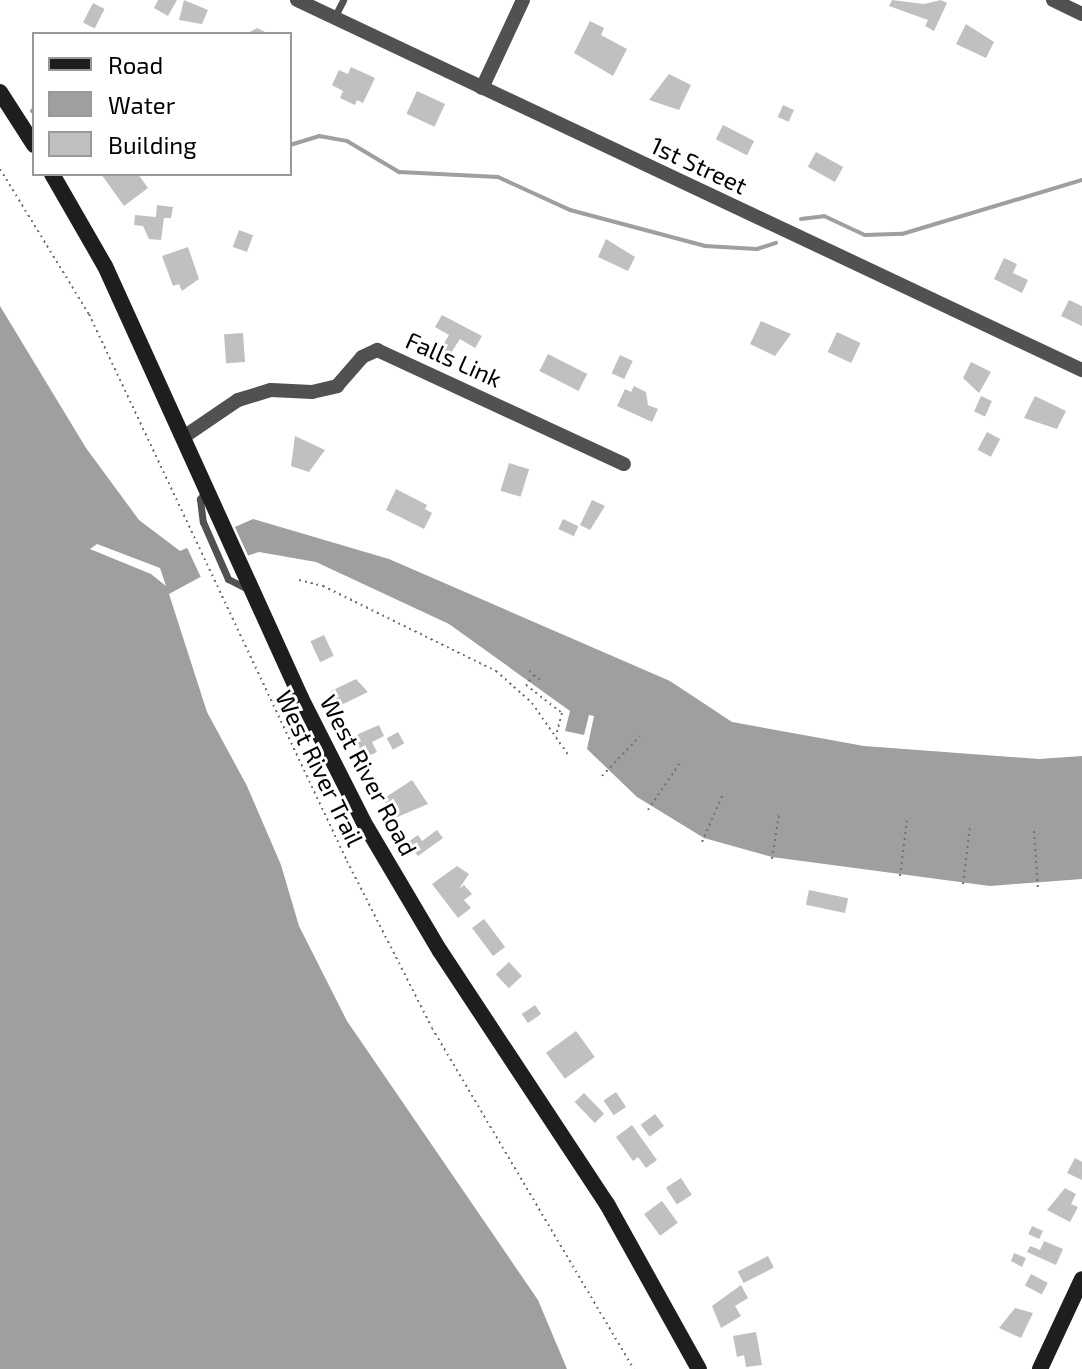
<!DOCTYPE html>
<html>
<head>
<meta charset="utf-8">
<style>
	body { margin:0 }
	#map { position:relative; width:1082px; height:1369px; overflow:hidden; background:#fff; font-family:"Exo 2",sans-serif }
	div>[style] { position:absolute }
	.water>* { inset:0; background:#9f9f9f }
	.pier>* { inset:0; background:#fff; transform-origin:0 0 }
	.stream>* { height:4px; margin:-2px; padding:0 2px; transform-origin:2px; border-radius:2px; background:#9f9f9f }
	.building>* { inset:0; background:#c0c0c0; transform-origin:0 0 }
	.path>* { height:2px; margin-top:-1px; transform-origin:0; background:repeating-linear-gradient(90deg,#737373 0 2px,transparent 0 6px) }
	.lane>* { height:7px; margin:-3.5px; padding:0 3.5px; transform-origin:3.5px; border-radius:3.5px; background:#515151 }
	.street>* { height:14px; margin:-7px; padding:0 7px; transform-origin:7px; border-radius:7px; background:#515151 }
	.secondary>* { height:16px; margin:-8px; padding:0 8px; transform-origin:8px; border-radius:8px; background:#1e1e1e }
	span { translate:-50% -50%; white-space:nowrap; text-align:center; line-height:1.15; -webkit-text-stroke:6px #fff; paint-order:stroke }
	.street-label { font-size:24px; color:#000 }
	.legend { position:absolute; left:32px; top:32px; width:260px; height:144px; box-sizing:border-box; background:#fff; border:2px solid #999; margin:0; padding:10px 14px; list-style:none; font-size:24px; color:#000 }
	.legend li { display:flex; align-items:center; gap:16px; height:40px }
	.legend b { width:40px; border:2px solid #999 }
</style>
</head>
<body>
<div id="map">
	<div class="water">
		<div style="clip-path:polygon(evenodd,0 306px,86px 448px,139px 520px,180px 551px,253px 519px,389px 559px,670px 681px,732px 722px,864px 746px,1039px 759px,1082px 756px,1082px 879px,990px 886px,772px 857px,704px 838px,637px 797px,587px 749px,594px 716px,589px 715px,584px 735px,565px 731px,570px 711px,449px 624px,316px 562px,259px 552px,228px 562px,169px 594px,207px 712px,247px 786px,281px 865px,299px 926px,347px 1021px,538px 1300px,567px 1369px,0 1369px,0 306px,97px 544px,160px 568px,166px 586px,151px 574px,90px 549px,97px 544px)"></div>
	</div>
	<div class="pier">
		<div style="left:232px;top:521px;width:42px;height:52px;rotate:65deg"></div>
	</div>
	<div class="stream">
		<div style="left:32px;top:111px;width:3px;rotate:-45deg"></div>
		<div style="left:290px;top:145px;width:30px;rotate:-17deg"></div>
		<div style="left:319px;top:136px;width:28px;rotate:10deg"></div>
		<div style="left:347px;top:141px;width:61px;rotate:30.8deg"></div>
		<div style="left:399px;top:172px;width:99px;rotate:2.9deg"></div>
		<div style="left:498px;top:177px;width:79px;rotate:24.6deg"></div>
		<div style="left:570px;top:210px;width:140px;rotate:14.9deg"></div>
		<div style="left:705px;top:246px;width:52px;rotate:3.3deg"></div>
		<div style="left:757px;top:249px;width:20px;rotate:-18deg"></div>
		<div style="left:801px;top:219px;width:23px;rotate:-7deg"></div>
		<div style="left:824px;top:216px;width:45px;rotate:24.9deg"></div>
		<div style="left:865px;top:235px;width:37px;rotate:-2deg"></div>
		<div style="left:902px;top:234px;width:188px;rotate:-16.7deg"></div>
	</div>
	<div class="building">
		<div style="clip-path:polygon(158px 0,177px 0,168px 16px,154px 8px)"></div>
		<div style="clip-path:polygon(184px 0,208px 10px,202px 24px,179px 20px)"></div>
		<div style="clip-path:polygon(892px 0,924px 4px,941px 0,947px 3px,934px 31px,925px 26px,928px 20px,889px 6px)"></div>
		<div style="left:93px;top:3px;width:13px;height:22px;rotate:27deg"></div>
		<div style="clip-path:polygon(590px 21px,604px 28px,601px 35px,627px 49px,613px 76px,574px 53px)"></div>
		<div style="clip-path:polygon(966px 24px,994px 42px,986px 58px,956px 44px)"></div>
		<div style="clip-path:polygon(257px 28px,269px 34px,246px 34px)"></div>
		<div style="clip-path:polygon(351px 67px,375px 78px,363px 103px,357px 100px,355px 105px,340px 98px,343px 91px,332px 85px,339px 70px,348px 74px)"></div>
		<div style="clip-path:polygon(669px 74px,691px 85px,679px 110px,649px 100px)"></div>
		<div style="left:417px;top:91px;width:31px;height:25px;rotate:25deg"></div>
		<div style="left:783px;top:105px;width:12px;height:13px;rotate:24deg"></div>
		<div style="left:723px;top:125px;width:35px;height:16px;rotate:27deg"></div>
		<div style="left:816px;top:152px;width:31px;height:17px;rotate:29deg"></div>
		<div style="clip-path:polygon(101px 174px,138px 174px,148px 188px,124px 206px)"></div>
		<div style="clip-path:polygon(157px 205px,173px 207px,171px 218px,164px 218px,161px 240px,149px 239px,143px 226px,134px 225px,135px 215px,156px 217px)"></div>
		<div style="left:239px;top:230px;width:15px;height:18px;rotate:20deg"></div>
		<div style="clip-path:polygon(606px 239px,635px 257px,628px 271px,598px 257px)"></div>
		<div style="clip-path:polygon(188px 247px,199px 279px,182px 291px,179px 284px,173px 286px,162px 256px)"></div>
		<div style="clip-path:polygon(1004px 258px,1017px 264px,1013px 273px,1028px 280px,1022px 293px,994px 279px)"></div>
		<div style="clip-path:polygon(1069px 300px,1082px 306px,1082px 326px,1061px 316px)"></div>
		<div style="clip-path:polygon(442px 315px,482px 336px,475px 348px,460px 339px,449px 356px,440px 350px,449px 335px,435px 327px)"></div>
		<div style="clip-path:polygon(761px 321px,791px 334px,775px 356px,750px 344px)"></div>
		<div style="left:837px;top:332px;width:26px;height:22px;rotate:25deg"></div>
		<div style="left:243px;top:333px;width:29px;height:19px;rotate:86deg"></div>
		<div style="left:548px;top:354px;width:44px;height:19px;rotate:27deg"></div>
		<div style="left:620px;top:355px;width:14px;height:20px;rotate:25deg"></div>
		<div style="clip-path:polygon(971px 362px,991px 372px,979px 393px,963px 378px)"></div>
		<div style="clip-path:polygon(634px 386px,646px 392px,648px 405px,658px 409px,652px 422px,617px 406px,625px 389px,631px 392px)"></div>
		<div style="left:981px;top:396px;width:12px;height:17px;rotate:24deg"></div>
		<div style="clip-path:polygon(1035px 396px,1066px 411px,1057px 429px,1024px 418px)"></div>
		<div style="left:987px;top:432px;width:15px;height:20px;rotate:28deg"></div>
		<div style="clip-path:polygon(295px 436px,325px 450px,309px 472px,291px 466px)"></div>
		<div style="left:509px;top:463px;width:21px;height:29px;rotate:17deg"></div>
		<div style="clip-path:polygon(396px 489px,427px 505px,425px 509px,432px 513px,424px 529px,386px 510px)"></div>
		<div style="clip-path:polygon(592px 500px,605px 506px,590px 530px,580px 525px)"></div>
		<div style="left:563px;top:519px;width:17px;height:11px;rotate:25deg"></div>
		<div style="left:324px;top:635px;width:23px;height:15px;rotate:65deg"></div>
		<div style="clip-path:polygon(356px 679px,368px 692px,339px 706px,331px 691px)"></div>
		<div style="clip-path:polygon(379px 725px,384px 736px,372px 742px,377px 752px,364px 758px,354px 736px)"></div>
		<div style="left:398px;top:732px;width:13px;height:13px;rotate:61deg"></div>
		<div style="clip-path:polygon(412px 780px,428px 804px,395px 818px,383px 799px)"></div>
		<div style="clip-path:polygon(437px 830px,443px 838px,418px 856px,408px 842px,418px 835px,422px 841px)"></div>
		<div style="clip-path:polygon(457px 866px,469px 874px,459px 889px,464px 885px,472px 894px,464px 900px,471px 908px,458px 918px,432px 884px)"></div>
		<div style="left:809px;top:890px;width:40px;height:15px;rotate:12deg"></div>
		<div style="left:484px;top:919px;width:35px;height:15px;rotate:53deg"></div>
		<div style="left:509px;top:962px;width:19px;height:18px;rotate:47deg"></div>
		<div style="left:535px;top:1005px;width:11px;height:16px;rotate:56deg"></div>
		<div style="left:576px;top:1031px;width:32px;height:37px;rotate:54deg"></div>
		<div style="left:616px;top:1092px;width:18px;height:15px;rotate:56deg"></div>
		<div style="left:584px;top:1093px;width:29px;height:13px;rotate:46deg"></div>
		<div style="left:655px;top:1114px;width:15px;height:18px;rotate:53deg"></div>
		<div style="clip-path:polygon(632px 1125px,657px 1160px,646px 1168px,638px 1157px,633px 1161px,616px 1137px)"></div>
		<div style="clip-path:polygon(1075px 1158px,1082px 1162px,1082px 1180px,1067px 1173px)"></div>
		<div style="left:681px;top:1178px;width:20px;height:18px;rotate:57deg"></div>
		<div style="clip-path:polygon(1065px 1188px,1076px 1194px,1071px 1204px,1078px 1207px,1070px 1222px,1047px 1210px)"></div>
		<div style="left:662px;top:1201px;width:27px;height:22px;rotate:54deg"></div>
		<div style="left:1032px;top:1226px;width:12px;height:9px;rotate:24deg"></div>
		<div style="clip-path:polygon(1044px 1241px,1063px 1249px,1056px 1265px,1027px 1252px,1030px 1246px,1040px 1250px)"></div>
		<div style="clip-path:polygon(1014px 1253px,1026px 1258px,1022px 1267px,1011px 1261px)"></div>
		<div style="left:768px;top:1256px;width:13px;height:34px;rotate:63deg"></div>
		<div style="left:1031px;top:1274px;width:19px;height:13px;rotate:28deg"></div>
		<div style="clip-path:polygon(741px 1285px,748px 1298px,735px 1306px,741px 1316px,721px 1328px,712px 1306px)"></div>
		<div style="clip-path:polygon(1015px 1308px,1033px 1313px,1021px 1338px,999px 1328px)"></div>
		<div style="clip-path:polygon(756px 1332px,762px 1365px,746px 1367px,744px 1355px,737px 1357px,733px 1336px)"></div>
	</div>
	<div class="path">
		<div style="left:0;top:169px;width:170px;rotate:58.5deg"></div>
		<div style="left:89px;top:314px;width:605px;rotate:64.75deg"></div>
		<div style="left:347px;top:861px;width:187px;rotate:63deg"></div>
		<div style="left:432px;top:1028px;width:396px;rotate:59.4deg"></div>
		<div style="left:299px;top:580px;width:25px;rotate:14deg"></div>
		<div style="left:323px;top:586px;width:193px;rotate:26.2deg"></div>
		<div style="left:496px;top:671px;width:48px;rotate:41.6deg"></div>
		<div style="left:532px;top:703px;width:65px;rotate:55.1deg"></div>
		<div style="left:529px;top:671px;width:14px;rotate:39deg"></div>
		<div style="left:534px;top:675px;width:13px;rotate:129deg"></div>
		<div style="left:526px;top:685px;width:46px;rotate:37.9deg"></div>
		<div style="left:562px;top:713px;width:24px;rotate:105deg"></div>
		<div style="left:602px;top:776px;width:55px;rotate:-46.5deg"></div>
		<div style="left:648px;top:810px;width:57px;rotate:-55.8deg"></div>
		<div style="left:1034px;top:831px;width:58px;rotate:86.1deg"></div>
		<div style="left:702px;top:842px;width:52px;rotate:-66.4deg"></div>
		<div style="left:772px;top:859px;width:45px;rotate:-81deg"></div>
		<div style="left:900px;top:876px;width:56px;rotate:-82.9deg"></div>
		<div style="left:963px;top:884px;width:57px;rotate:-83deg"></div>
	</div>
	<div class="lane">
		<div style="left:334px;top:18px;width:20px;rotate:-63deg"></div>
		<div style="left:206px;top:490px;width:11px;rotate:124deg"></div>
		<div style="left:200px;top:499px;width:23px;rotate:83deg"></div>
		<div style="left:203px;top:522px;width:62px;rotate:66.3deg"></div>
		<div style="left:228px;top:579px;width:22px;rotate:27deg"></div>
	</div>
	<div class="street">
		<div style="left:297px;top:0;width:868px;rotate:25.24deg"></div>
		<div style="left:1053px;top:0;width:32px;rotate:26deg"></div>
		<div style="left:482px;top:88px;width:97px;rotate:-65deg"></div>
		<div style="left:185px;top:436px;width:64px;rotate:-34.2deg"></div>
		<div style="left:238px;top:400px;width:34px;rotate:-17deg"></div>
		<div style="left:271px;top:390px;width:41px;rotate:2.8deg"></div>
		<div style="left:312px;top:392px;width:26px;rotate:-13deg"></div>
		<div style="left:337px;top:386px;width:38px;rotate:-49deg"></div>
		<div style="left:362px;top:357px;width:17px;rotate:-25deg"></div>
		<div style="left:377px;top:350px;width:272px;rotate:24.8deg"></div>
	</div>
	<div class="secondary">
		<div style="left:0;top:92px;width:63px;rotate:57.3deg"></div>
		<div style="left:52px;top:174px;width:106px;rotate:60.1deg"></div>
		<div style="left:105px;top:266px;width:474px;rotate:65.6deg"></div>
		<div style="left:301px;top:698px;width:138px;rotate:63.2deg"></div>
		<div style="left:363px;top:821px;width:151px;rotate:59.4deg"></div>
		<div style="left:440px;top:951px;width:303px;rotate:56.6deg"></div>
		<div style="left:607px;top:1204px;width:189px;rotate:60.9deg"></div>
		<div style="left:1040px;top:1369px;width:99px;rotate:-65deg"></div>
	</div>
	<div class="street-label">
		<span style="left:699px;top:165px;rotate:25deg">1st Street</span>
		<span style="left:454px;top:359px;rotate:24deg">Falls Link</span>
		<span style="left:320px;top:768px;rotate:64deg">West River Trail</span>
		<span style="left:369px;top:775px;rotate:62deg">West River Road</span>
	</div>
	<ul class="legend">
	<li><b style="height:10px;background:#1e1e1e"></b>Road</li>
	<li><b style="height:22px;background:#9f9f9f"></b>Water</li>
	<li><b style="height:22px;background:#c0c0c0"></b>Building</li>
	</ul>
</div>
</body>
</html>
